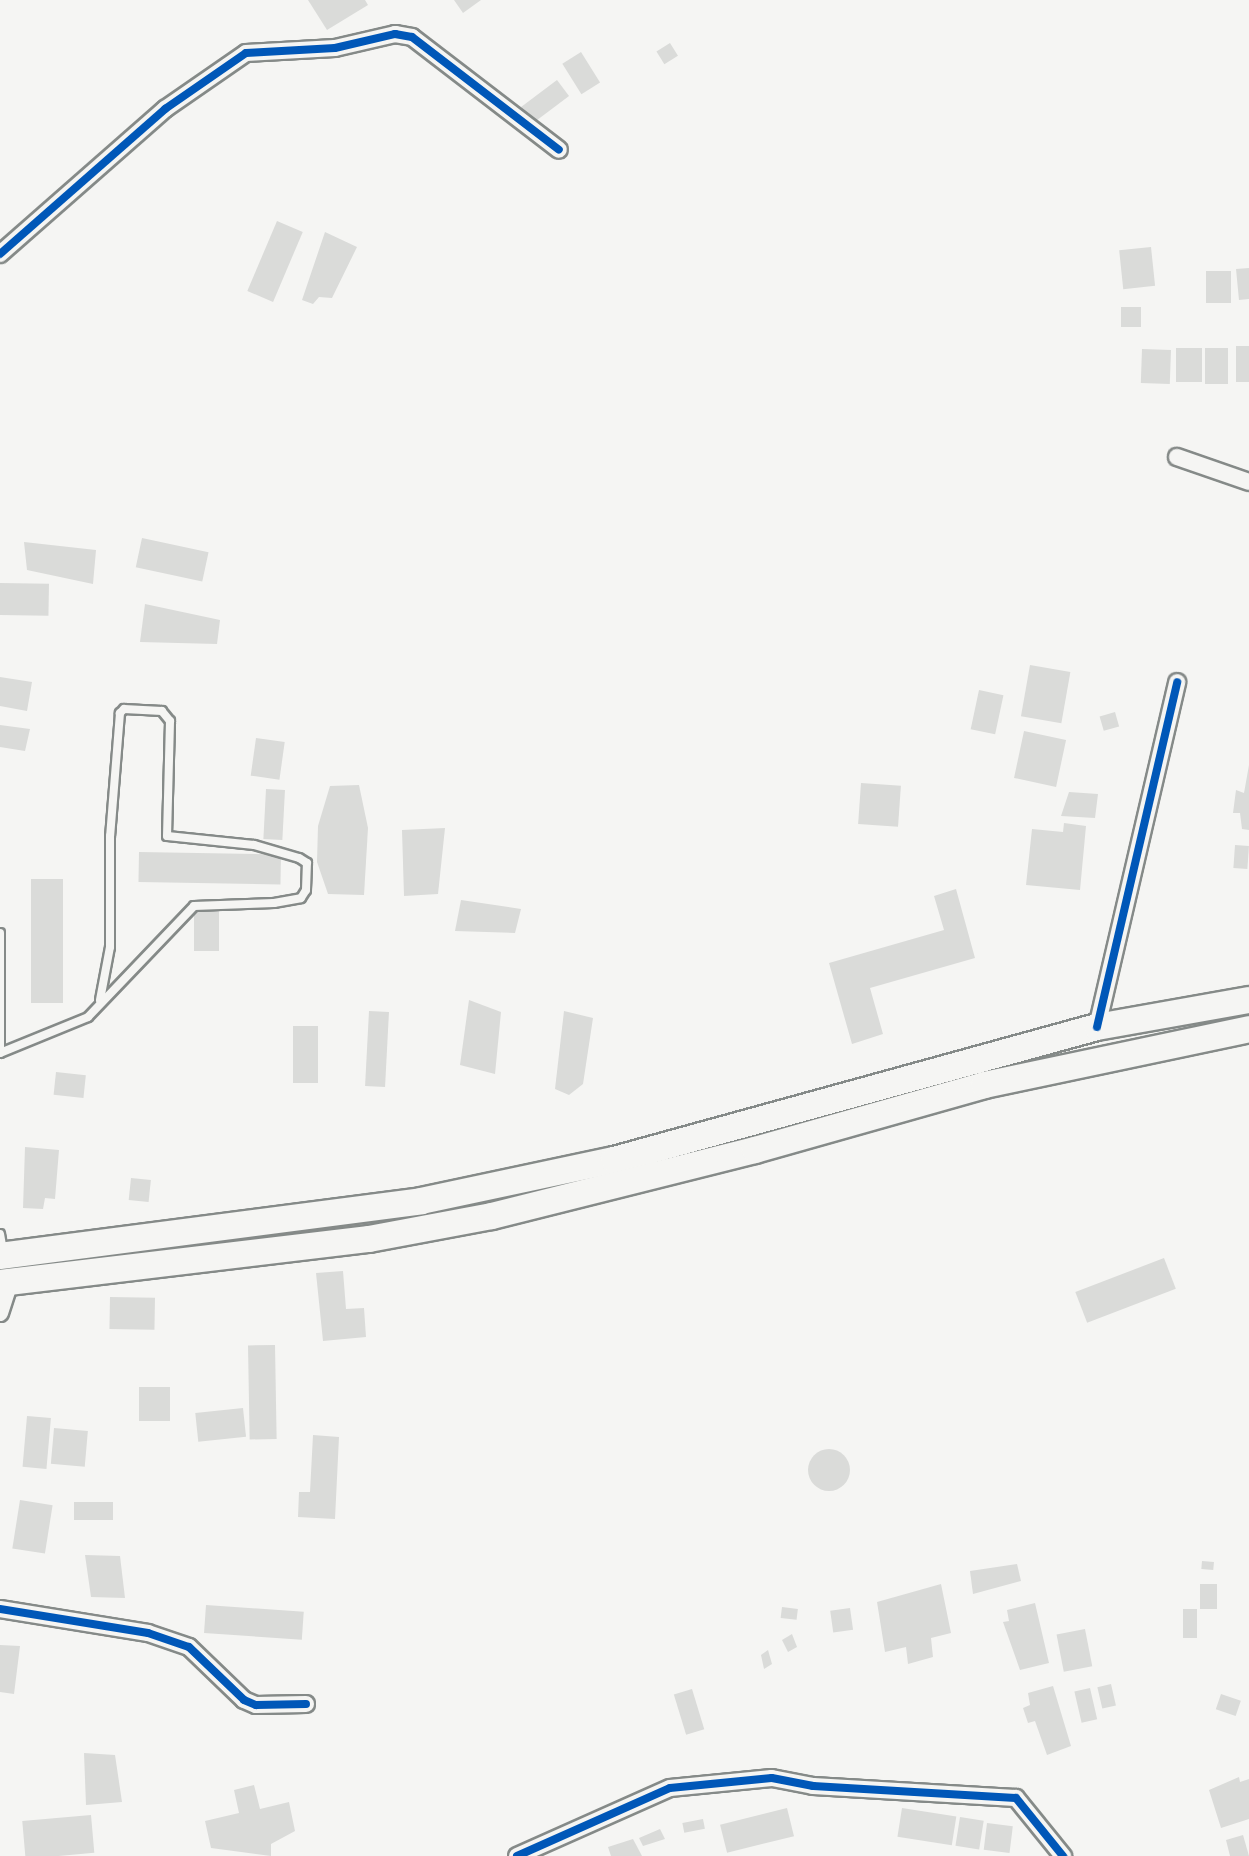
<!DOCTYPE html>
<html>
<head>
<meta charset="utf-8">
<style>
	body { margin:0 }
	#map { position:relative; width:1249px; height:1856px; overflow:hidden; background:#f5f5f3; font-family:"Indie Flower",sans-serif }
	div>[style] { position:absolute }
	.building>* { inset:0; background:#dadbd9; transform-origin:0 0 }
	.round { border-radius:50% }
	.roads { filter:drop-shadow(2px 0 #858a88) drop-shadow(-2px 0 #858a88) drop-shadow(0 2px #858a88) drop-shadow(0 -2px #858a88) }
	.lane>* { height:8px; margin:-4px; padding:0 4px; transform-origin:4px; border-radius:4px; background:#f5f5f3 }
	.street>* { height:16px; margin:-8px; padding:0 8px; transform-origin:8px; border-radius:8px; background:#f5f5f3 }
	.primary>* { height:26px; margin:-13px; padding:0 13px; transform-origin:13px; border-radius:13px; background:#f5f5f3 }
	.cycleway>* { height:8px; margin:-4px; padding:0 4px; transform-origin:4px; border-radius:4px; background:#0057b8 }
	span { translate:-50% -50%; white-space:nowrap; text-align:center; line-height:1.15; -webkit-text-stroke:7px #f6f6f2; paint-order:stroke }
</style>
</head>
<body>
<div id="map">
	<div class="building">
		<div style="clip-path:polygon(308px 0,365px 0,368px 5px,327px 30px)"></div>
		<div style="clip-path:polygon(454px 0,481px 0,463px 13px)"></div>
		<div style="left:670px;top:43px;width:15px;height:16px;rotate:58deg"></div>
		<div style="left:581px;top:52px;width:36px;height:22px;rotate:58deg"></div>
		<div style="left:557px;top:80px;width:20px;height:45px;rotate:53deg"></div>
		<div style="left:277px;top:221px;width:28px;height:76px;rotate:23deg"></div>
		<div style="clip-path:polygon(325px 232px,357px 247px,332px 298px,319px 297px,313px 304px,302px 300px)"></div>
		<div style="left:1151px;top:247px;width:39px;height:32px;rotate:84deg"></div>
		<div style="clip-path:polygon(1249px 268px,1249px 299px,1239px 300px,1236px 269px)"></div>
		<div style="left:1206px;top:271px;width:25px;height:32px"></div>
		<div style="left:1141px;top:307px;width:20px;height:20px;rotate:90deg"></div>
		<div style="left:1236px;top:346px;width:13px;height:36px"></div>
		<div style="left:1176px;top:348px;width:26px;height:34px"></div>
		<div style="left:1205px;top:348px;width:23px;height:36px"></div>
		<div style="left:1142px;top:349px;width:29px;height:34px;rotate:2deg"></div>
		<div style="left:142px;top:538px;width:68px;height:30px;rotate:12deg"></div>
		<div style="clip-path:polygon(24px 542px,96px 550px,93px 584px,27px 570px)"></div>
		<div style="left:0;top:583px;width:49px;height:32px;rotate:1deg"></div>
		<div style="clip-path:polygon(145px 604px,220px 620px,217px 644px,140px 642px)"></div>
		<div style="left:1030px;top:665px;width:41px;height:52px;rotate:10deg"></div>
		<div style="clip-path:polygon(0 677px,32px 682px,27px 711px,0 706px)"></div>
		<div style="left:979px;top:690px;width:25px;height:40px;rotate:12deg"></div>
		<div style="left:1115px;top:712px;width:15px;height:16px;rotate:74deg"></div>
		<div style="clip-path:polygon(0 725px,30px 729px,25px 751px,0 747px)"></div>
		<div style="left:1024px;top:731px;width:43px;height:48px;rotate:12deg"></div>
		<div style="left:256px;top:738px;width:29px;height:38px;rotate:8deg"></div>
		<div style="clip-path:polygon(1249px 765px,1249px 830px,1242px 829px,1240px 813px,1233px 813px,1236px 790px,1244px 793px)"></div>
		<div style="left:861px;top:783px;width:40px;height:41px;rotate:4deg"></div>
		<div style="clip-path:polygon(359px 785px,368px 828px,364px 895px,328px 894px,317px 862px,318px 826px,330px 786px)"></div>
		<div style="left:266px;top:789px;width:19px;height:50px;rotate:3deg"></div>
		<div style="clip-path:polygon(1069px 792px,1098px 794px,1095px 818px,1061px 816px)"></div>
		<div style="clip-path:polygon(1064px 823px,1086px 826px,1080px 890px,1026px 885px,1032px 829px,1063px 832px)"></div>
		<div style="clip-path:polygon(445px 828px,438px 894px,404px 896px,402px 830px)"></div>
		<div style="left:1235px;top:845px;width:14px;height:23px;rotate:4deg"></div>
		<div style="left:139px;top:852px;width:142px;height:30px;rotate:1deg"></div>
		<div style="left:63px;top:879px;width:124px;height:32px;rotate:90deg"></div>
		<div style="clip-path:polygon(956px 889px,975px 958px,870px 988px,883px 1034px,852px 1044px,829px 963px,944px 930px,934px 896px)"></div>
		<div style="clip-path:polygon(461px 900px,521px 909px,515px 933px,455px 931px)"></div>
		<div style="left:194px;top:906px;width:25px;height:45px"></div>
		<div style="clip-path:polygon(469px 1000px,501px 1012px,495px 1074px,460px 1065px)"></div>
		<div style="left:369px;top:1011px;width:20px;height:75px;rotate:3deg"></div>
		<div style="clip-path:polygon(564px 1011px,593px 1018px,583px 1084px,569px 1095px,555px 1089px)"></div>
		<div style="left:293px;top:1026px;width:25px;height:57px"></div>
		<div style="left:56px;top:1072px;width:30px;height:23px;rotate:6deg"></div>
		<div style="clip-path:polygon(25px 1147px,59px 1150px,55px 1199px,45px 1198px,43px 1209px,23px 1208px)"></div>
		<div style="left:131px;top:1178px;width:20px;height:22px;rotate:6deg"></div>
		<div style="left:1164px;top:1258px;width:33px;height:95px;rotate:69deg"></div>
		<div style="clip-path:polygon(343px 1271px,346px 1309px,364px 1308px,366px 1337px,323px 1341px,316px 1273px)"></div>
		<div style="left:110px;top:1297px;width:45px;height:32px;rotate:1deg"></div>
		<div style="left:275px;top:1345px;width:94px;height:27px;rotate:89deg"></div>
		<div style="left:139px;top:1387px;width:31px;height:34px"></div>
		<div style="left:243px;top:1408px;width:29px;height:48px;rotate:84deg"></div>
		<div style="left:27px;top:1416px;width:24px;height:51px;rotate:5deg"></div>
		<div style="left:54px;top:1428px;width:34px;height:36px;rotate:5deg"></div>
		<div style="clip-path:polygon(313px 1435px,339px 1437px,335px 1519px,298px 1517px,299px 1492px,310px 1492px)"></div>
		<div class="round" style="left:808px;top:1449px;width:42px;height:42px"></div>
		<div style="left:20px;top:1500px;width:33px;height:49px;rotate:9deg"></div>
		<div style="left:113px;top:1502px;width:18px;height:39px;rotate:90deg"></div>
		<div style="clip-path:polygon(85px 1555px,120px 1556px,125px 1598px,91px 1597px)"></div>
		<div style="left:1202px;top:1561px;width:12px;height:8px;rotate:5deg"></div>
		<div style="clip-path:polygon(1017px 1564px,1021px 1581px,973px 1594px,970px 1571px)"></div>
		<div style="clip-path:polygon(941px 1584px,951px 1633px,931px 1638px,933px 1657px,908px 1664px,906px 1647px,885px 1652px,877px 1602px)"></div>
		<div style="left:1200px;top:1584px;width:17px;height:25px"></div>
		<div style="clip-path:polygon(1035px 1603px,1049px 1663px,1020px 1670px,1003px 1622px,1009px 1621px,1007px 1610px)"></div>
		<div style="left:206px;top:1605px;width:98px;height:28px;rotate:4deg"></div>
		<div style="left:782px;top:1607px;width:16px;height:11px;rotate:7deg"></div>
		<div style="left:850px;top:1608px;width:22px;height:20px;rotate:82deg"></div>
		<div style="left:1183px;top:1609px;width:14px;height:29px"></div>
		<div style="left:1085px;top:1629px;width:38px;height:29px;rotate:79deg"></div>
		<div style="clip-path:polygon(792px 1634px,797px 1647px,788px 1652px,782px 1640px)"></div>
		<div style="clip-path:polygon(0 1645px,20px 1646px,14px 1694px,0 1692px)"></div>
		<div style="clip-path:polygon(768px 1650px,772px 1664px,764px 1669px,761px 1655px)"></div>
		<div style="left:1111px;top:1684px;width:22px;height:14px;rotate:77deg"></div>
		<div style="clip-path:polygon(1053px 1686px,1071px 1746px,1047px 1755px,1035px 1721px,1028px 1723px,1023px 1708px,1030px 1705px,1028px 1693px)"></div>
		<div style="left:1090px;top:1688px;width:32px;height:16px;rotate:77deg"></div>
		<div style="left:692px;top:1689px;width:42px;height:19px;rotate:73deg"></div>
		<div style="left:1221px;top:1694px;width:21px;height:16px;rotate:19deg"></div>
		<div style="clip-path:polygon(84px 1753px,115px 1755px,122px 1802px,86px 1805px)"></div>
		<div style="clip-path:polygon(1239px 1777px,1240px 1782px,1249px 1779px,1249px 1819px,1221px 1828px,1209px 1790px)"></div>
		<div style="clip-path:polygon(254px 1785px,260px 1809px,289px 1802px,295px 1831px,271px 1844px,271px 1856px,211px 1848px,205px 1821px,239px 1813px,234px 1790px)"></div>
		<div style="left:787px;top:1808px;width:29px;height:69px;rotate:76deg"></div>
		<div style="left:902px;top:1808px;width:55px;height:29px;rotate:9deg"></div>
		<div style="left:91px;top:1815px;width:38px;height:69px;rotate:85deg"></div>
		<div style="left:960px;top:1817px;width:24px;height:29px;rotate:9deg"></div>
		<div style="left:703px;top:1819px;width:10px;height:21px;rotate:79deg"></div>
		<div style="left:987px;top:1823px;width:26px;height:27px;rotate:7deg"></div>
		<div style="clip-path:polygon(660px 1829px,665px 1839px,643px 1846px,639px 1838px)"></div>
		<div style="clip-path:polygon(1243px 1835px,1249px 1856px,1230px 1856px,1226px 1840px)"></div>
		<div style="clip-path:polygon(633px 1839px,642px 1856px,611px 1856px,608px 1847px)"></div>
	</div>
	<div class="roads">
		<div class="lane">
			<div style="left:0;top:933px;width:120px;rotate:90deg"></div>
			<div style="left:0;top:1053px;width:95px;rotate:-22.2deg"></div>
			<div style="left:88px;top:1017px;width:153px;rotate:-46.3deg"></div>
			<div style="left:194px;top:906px;width:80px;rotate:-2.1deg"></div>
			<div style="left:274px;top:903px;width:27px;rotate:-10deg"></div>
			<div style="left:301px;top:898px;width:9px;rotate:-58deg"></div>
			<div style="left:306px;top:890px;width:27px;rotate:-88deg"></div>
			<div style="left:307px;top:863px;width:9px;rotate:-148deg"></div>
			<div style="left:299px;top:858px;width:47px;rotate:-163.9deg"></div>
			<div style="left:254px;top:845px;width:87px;rotate:-174.1deg"></div>
			<div style="left:167px;top:836px;width:115px;rotate:-88.5deg"></div>
			<div style="left:170px;top:721px;width:13px;rotate:-129deg"></div>
			<div style="left:162px;top:711px;width:38px;rotate:-177deg"></div>
			<div style="left:124px;top:709px;width:6px;rotate:135deg"></div>
			<div style="left:120px;top:713px;width:123px;rotate:94.6deg"></div>
			<div style="left:110px;top:836px;width:111px;rotate:90deg"></div>
			<div style="left:110px;top:947px;width:54px;rotate:100.7deg"></div>
			<div style="left:0;top:1234px;width:17px;rotate:80deg"></div>
		</div>
		<div class="street">
			<div style="left:0;top:254px;width:220px;rotate:-41.3deg"></div>
			<div style="left:165px;top:109px;width:98px;rotate:-34.7deg"></div>
			<div style="left:246px;top:53px;width:89px;rotate:-3.2deg"></div>
			<div style="left:335px;top:48px;width:62px;rotate:-13.1deg"></div>
			<div style="left:395px;top:34px;width:17px;rotate:10deg"></div>
			<div style="left:412px;top:37px;width:185px;rotate:37.5deg"></div>
			<div style="left:1177px;top:457px;width:76px;rotate:19.1deg"></div>
			<div style="left:1097px;top:1027px;width:354px;rotate:-76.9deg"></div>
			<div style="left:0;top:1313px;width:33px;rotate:-72deg"></div>
			<div style="left:0;top:1609px;width:150px;rotate:9.2deg"></div>
			<div style="left:148px;top:1633px;width:43px;rotate:18.9deg"></div>
			<div style="left:189px;top:1647px;width:76px;rotate:43.9deg"></div>
			<div style="left:244px;top:1700px;width:13px;rotate:23deg"></div>
			<div style="left:256px;top:1705px;width:50px;rotate:-1.1deg"></div>
			<div style="left:517px;top:1856px;width:167px;rotate:-24deg"></div>
			<div style="left:670px;top:1788px;width:102px;rotate:-5.6deg"></div>
			<div style="left:772px;top:1778px;width:42px;rotate:11deg"></div>
			<div style="left:813px;top:1786px;width:203px;rotate:3.4deg"></div>
			<div style="left:1016px;top:1798px;width:75px;rotate:51deg"></div>
		</div>
		<div class="primary">
			<div style="left:0;top:1256px;width:425px;rotate:-7.4deg"></div>
			<div style="left:421px;top:1201px;width:197px;rotate:-12deg"></div>
			<div style="left:614px;top:1160px;width:501px;rotate:-15.4deg"></div>
			<div style="left:1097px;top:1027px;width:154px;rotate:-10.1deg"></div>
			<div style="left:0;top:1283px;width:372px;rotate:-6.8deg"></div>
			<div style="left:369px;top:1239px;width:125px;rotate:-10.6deg"></div>
			<div style="left:492px;top:1216px;width:271px;rotate:-14.1deg"></div>
			<div style="left:755px;top:1150px;width:238px;rotate:-15.8deg"></div>
			<div style="left:984px;top:1085px;width:271px;rotate:-11.9deg"></div>
		</div>
	</div>
	<div class="cycleway">
		<div style="left:0;top:254px;width:220px;rotate:-41.3deg"></div>
		<div style="left:165px;top:109px;width:98px;rotate:-34.7deg"></div>
		<div style="left:246px;top:53px;width:89px;rotate:-3.2deg"></div>
		<div style="left:335px;top:48px;width:62px;rotate:-13.1deg"></div>
		<div style="left:395px;top:34px;width:17px;rotate:10deg"></div>
		<div style="left:412px;top:37px;width:185px;rotate:37.5deg"></div>
		<div style="left:1097px;top:1027px;width:354px;rotate:-76.9deg"></div>
		<div style="left:0;top:1609px;width:150px;rotate:9.2deg"></div>
		<div style="left:148px;top:1633px;width:43px;rotate:18.9deg"></div>
		<div style="left:189px;top:1647px;width:76px;rotate:43.9deg"></div>
		<div style="left:244px;top:1700px;width:13px;rotate:23deg"></div>
		<div style="left:256px;top:1705px;width:50px;rotate:-1.1deg"></div>
		<div style="left:517px;top:1856px;width:167px;rotate:-24deg"></div>
		<div style="left:670px;top:1788px;width:102px;rotate:-5.6deg"></div>
		<div style="left:772px;top:1778px;width:42px;rotate:11deg"></div>
		<div style="left:813px;top:1786px;width:203px;rotate:3.4deg"></div>
		<div style="left:1016px;top:1798px;width:75px;rotate:51deg"></div>
	</div>
</div>
</body>
</html>
